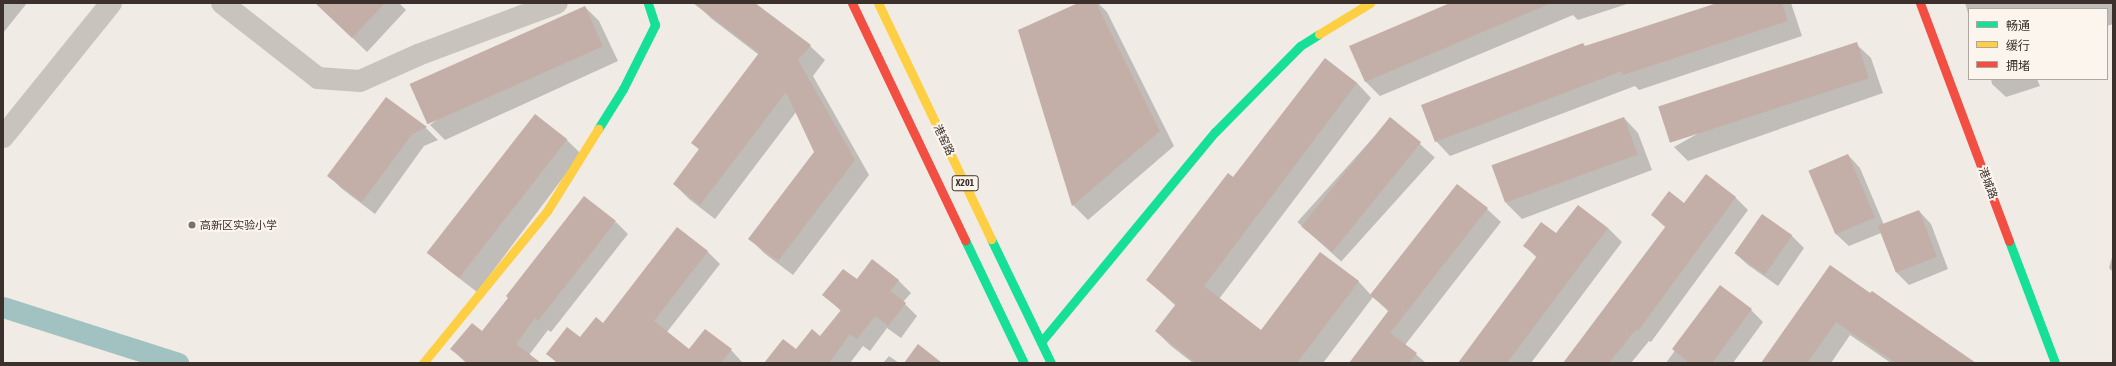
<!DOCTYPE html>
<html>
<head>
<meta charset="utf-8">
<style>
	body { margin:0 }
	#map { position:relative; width:2116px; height:366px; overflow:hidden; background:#f0ebe5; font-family:"Asap Condensed","Noto Sans SC",sans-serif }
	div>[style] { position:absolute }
	.shadow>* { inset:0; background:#0003; transform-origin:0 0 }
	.canal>* { height:21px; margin:-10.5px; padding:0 10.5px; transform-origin:10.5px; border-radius:10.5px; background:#a1c2c1 }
	.building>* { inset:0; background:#c3afa7; transform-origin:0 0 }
	.street>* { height:22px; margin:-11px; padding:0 11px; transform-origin:11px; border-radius:11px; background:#c9c3be }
	.fast>* { height:9px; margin:-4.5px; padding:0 4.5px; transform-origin:4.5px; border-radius:4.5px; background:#16e098 }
	.slow>* { height:9px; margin:-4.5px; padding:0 4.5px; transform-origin:4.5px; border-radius:4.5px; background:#ffcf43 }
	.jam>* { height:9px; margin:-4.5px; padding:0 4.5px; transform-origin:4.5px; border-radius:4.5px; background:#f24e42 }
	.dots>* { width:11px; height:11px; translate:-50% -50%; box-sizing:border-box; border:2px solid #fbf5ee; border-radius:50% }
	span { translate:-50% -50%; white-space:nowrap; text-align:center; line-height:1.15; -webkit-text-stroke:4px #fbf5ee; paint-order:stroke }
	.shield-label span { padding:1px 3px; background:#fbf5ee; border:1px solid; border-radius:3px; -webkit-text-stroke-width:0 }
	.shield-label { font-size:10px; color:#3b302b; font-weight:700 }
	.street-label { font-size:11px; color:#3b302b }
	.poi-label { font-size:11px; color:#3b302b }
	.left { translate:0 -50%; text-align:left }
	.frame { position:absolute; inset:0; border:4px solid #3b302b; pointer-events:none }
	.legend { position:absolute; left:1968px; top:8px; width:140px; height:72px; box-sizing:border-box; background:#fbf5ee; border:1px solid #aea6a0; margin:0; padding:5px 7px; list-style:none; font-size:12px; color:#3b302b }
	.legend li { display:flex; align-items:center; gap:8px; height:20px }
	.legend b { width:20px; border:1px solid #aea6a0 }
</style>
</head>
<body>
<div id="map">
	<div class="shadow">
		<div style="clip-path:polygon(3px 3px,27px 3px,3px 33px)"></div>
		<div style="clip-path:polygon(316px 3px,399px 3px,406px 10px,367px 52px)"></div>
		<div style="clip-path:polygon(698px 3px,753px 3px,810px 46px,825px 60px,813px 76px,869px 175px,793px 275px,764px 253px,750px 239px,815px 152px,796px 112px,715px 219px,689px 199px,674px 184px,700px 150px,692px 143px,759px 55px,712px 19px,697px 5px)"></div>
		<div style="clip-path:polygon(1080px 3px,1098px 3px,1107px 12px,1174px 146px,1088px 220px,1073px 205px,1020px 31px)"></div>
		<div style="clip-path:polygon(1453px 3px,1630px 3px,1578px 20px,1573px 15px,1380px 96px,1365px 81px)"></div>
		<div style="clip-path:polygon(1720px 3px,1791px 3px,1802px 36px,1639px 90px,1635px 86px,1450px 156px,1436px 141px,1586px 47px)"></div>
		<div style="clip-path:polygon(1965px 3px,2113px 3px,2113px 24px,2107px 26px,2107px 9px,1969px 9px,1969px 16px)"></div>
		<div style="clip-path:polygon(585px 7px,599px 21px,618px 61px,445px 140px,430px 125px)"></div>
		<div style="clip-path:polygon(1856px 44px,1871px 58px,1883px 93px,1688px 161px,1674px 147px)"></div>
		<div style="clip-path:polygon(1325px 59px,1357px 83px,1371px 98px,1219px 299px,1261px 331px,1321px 253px,1359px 282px,1371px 295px,1487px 209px,1501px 222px,1405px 345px,1426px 363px,1350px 363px,1389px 312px,1373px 297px,1323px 363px,1193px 363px,1171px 346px,1156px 331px,1176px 306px,1147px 280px,1233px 179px)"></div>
		<div style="clip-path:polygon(1991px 79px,2037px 79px,2040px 86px,2006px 97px,1992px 84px)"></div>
		<div style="clip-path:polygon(386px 98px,426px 128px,438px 140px,424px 146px,375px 214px,341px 188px,329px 176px)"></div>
		<div style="clip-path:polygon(535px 116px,567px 140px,581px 154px,477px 292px,446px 268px,431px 253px)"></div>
		<div style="left:1391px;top:118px;width:59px;height:140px;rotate:42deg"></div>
		<div style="clip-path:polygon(1624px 118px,1638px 133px,1652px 170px,1522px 219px,1507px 204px,1493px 168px)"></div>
		<div style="clip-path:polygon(1848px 155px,1860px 168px,1884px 225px,1919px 211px,1931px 224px,1948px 269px,1909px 285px,1896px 272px,1881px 233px,1849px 246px,1836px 234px)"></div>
		<div style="clip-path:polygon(1706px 175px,1736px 198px,1748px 210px,1651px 342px,1649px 341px,1631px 363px,1564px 363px,1666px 228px,1652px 215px,1684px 204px)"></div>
		<div style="clip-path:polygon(1762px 215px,1792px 236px,1804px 248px,1778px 286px,1748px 265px,1735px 253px)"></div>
		<div style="clip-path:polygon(616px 222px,628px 234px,551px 332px,548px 330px,529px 355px,537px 363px,466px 363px,452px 349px,483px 333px)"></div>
		<div style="clip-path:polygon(1608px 228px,1622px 242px,1531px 363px,1459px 363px,1537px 258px,1524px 245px,1556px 235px)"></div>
		<div style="clip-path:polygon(707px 251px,720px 264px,667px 332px,690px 350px,705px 330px,731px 350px,743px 363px,557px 363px,547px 353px,580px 339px)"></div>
		<div style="clip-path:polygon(2113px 254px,2113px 272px,2109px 268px)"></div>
		<div style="clip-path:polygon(1830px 266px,1974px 363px,1891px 363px,1850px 335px,1831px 363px,1762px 363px)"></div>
		<div style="clip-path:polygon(898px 280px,911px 293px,903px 302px,917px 316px,901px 338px,887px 328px,870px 351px,863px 346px,850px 363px,765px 363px,796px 351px,821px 337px,841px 311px,824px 295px,857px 281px)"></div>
		<div style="clip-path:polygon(1720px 287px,1751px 310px,1763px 322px,1733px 363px,1666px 363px)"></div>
		<div style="clip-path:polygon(889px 356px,899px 363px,883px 363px)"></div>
	</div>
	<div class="canal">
		<div style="left:3px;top:307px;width:184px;rotate:17.7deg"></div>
	</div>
	<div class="building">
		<div style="clip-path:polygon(315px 3px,385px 3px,352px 38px)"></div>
		<div style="clip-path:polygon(693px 3px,755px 3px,811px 45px,798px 60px,855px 160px,778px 261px,748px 239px,814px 152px,786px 92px,700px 205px,673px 184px,699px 149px,691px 143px,759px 53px)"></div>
		<div style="clip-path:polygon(1078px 3px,1096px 3px,1160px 131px,1072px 206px,1018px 30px)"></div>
		<div style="clip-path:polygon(1450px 3px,1551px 3px,1365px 82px,1349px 46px)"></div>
		<div style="clip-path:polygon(1717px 3px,1782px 3px,1788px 21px,1623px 75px,1622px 71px,1435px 142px,1421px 105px,1583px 43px,1585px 46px)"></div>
		<div style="left:585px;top:6px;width:44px;height:192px;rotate:66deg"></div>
		<div style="left:1857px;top:42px;width:38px;height:209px;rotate:72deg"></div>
		<div style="clip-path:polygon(1325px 58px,1357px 83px,1204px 286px,1261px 330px,1320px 252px,1359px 281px,1297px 363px,1196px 363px,1155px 331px,1176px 304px,1146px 280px,1228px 173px,1233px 177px)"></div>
		<div style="clip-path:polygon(386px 97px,427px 127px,412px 134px,362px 202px,327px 176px)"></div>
		<div style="left:535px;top:114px;width:41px;height:176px;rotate:38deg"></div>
		<div style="left:1390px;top:117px;width:40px;height:141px;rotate:39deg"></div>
		<div style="left:1624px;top:117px;width:40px;height:141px;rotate:70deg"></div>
		<div style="left:1848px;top:154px;width:69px;height:43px;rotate:67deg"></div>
		<div style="clip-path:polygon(1706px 174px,1736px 197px,1638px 331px,1636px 329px,1609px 363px,1563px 363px,1666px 226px,1651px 215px,1669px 191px,1684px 203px)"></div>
		<div style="clip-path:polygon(1457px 184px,1488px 208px,1390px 333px,1417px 353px,1409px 363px,1349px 363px,1389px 310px,1370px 295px)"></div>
		<div style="clip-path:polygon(584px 196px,616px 221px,538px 321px,535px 318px,516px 344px,541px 363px,468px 363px,450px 349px,472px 323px,482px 331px,508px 298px,506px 296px)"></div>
		<div style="clip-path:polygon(1578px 205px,1608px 228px,1507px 363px,1458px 363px,1537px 256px,1523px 246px,1541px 222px,1556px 233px)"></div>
		<div style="left:1919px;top:210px;width:50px;height:44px;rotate:69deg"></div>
		<div style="left:1762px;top:214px;width:37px;height:48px;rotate:35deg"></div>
		<div style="clip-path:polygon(677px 227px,708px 251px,654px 321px,689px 349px,705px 329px,732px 349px,721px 363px,558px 363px,546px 354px,567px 327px,580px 337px,596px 317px,603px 323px)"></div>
		<div style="clip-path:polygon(872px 259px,899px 280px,890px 291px,906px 303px,888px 326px,875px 316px,857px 339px,850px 334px,829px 363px,764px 363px,783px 339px,796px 349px,812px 329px,820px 336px,841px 310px,822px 295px,843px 269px,857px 279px)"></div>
		<div style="clip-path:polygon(1830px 265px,1870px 293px,1872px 291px,1976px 363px,1896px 363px,1836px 322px,1807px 363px,1761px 363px)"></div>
		<div style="clip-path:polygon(1720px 285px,1752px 309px,1712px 363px,1690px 363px,1672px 349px)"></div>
		<div style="clip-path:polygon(918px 344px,942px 363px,904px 363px)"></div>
	</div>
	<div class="street">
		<div style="left:222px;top:3px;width:122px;rotate:38deg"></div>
		<div style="left:318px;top:78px;width:42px;rotate:4.1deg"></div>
		<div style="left:360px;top:81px;width:64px;rotate:-24.1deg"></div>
		<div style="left:418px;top:55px;width:148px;rotate:-20.5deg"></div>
		<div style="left:3px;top:137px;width:172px;rotate:-51.1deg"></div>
	</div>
	<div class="fast">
		<div style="left:598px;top:129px;width:47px;rotate:-58deg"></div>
		<div style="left:623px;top:89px;width:72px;rotate:-63.4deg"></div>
		<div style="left:655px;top:25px;width:23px;rotate:-108deg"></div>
		<div style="left:991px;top:239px;width:138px;rotate:64.2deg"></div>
		<div style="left:965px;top:240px;width:136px;rotate:64.4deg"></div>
		<div style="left:2009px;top:241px;width:130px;rotate:69.3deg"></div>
		<div style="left:1041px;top:342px;width:273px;rotate:-50.4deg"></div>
		<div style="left:1215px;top:132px;width:121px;rotate:-45.3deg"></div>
		<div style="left:1300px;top:46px;width:22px;rotate:-32deg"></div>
	</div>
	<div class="slow">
		<div style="left:878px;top:3px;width:262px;rotate:64.4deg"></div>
		<div style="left:1319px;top:34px;width:60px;rotate:-31.3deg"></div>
		<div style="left:423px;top:363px;width:196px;rotate:-50.8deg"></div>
		<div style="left:547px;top:211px;width:97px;rotate:-58.1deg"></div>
	</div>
	<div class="jam">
		<div style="left:852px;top:3px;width:263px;rotate:64.5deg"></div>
		<div style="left:1920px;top:3px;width:254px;rotate:69.5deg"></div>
	</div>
	<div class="dots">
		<div style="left:192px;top:225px;background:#7a716c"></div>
	</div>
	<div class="shield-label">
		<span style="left:965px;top:183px">X201</span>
	</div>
	<div class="street-label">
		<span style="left:944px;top:140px;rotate:64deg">港窑路</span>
		<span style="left:1988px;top:183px;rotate:69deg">港城路</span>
	</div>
	<div class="poi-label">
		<span class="left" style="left:200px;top:225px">高新区实验小学</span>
	</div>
	<div class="frame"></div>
	<ul class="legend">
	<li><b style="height:5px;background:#16e098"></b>畅通</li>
	<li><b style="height:5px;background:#ffcf43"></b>缓行</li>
	<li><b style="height:5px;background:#f24e42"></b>拥堵</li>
	</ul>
</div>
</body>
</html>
